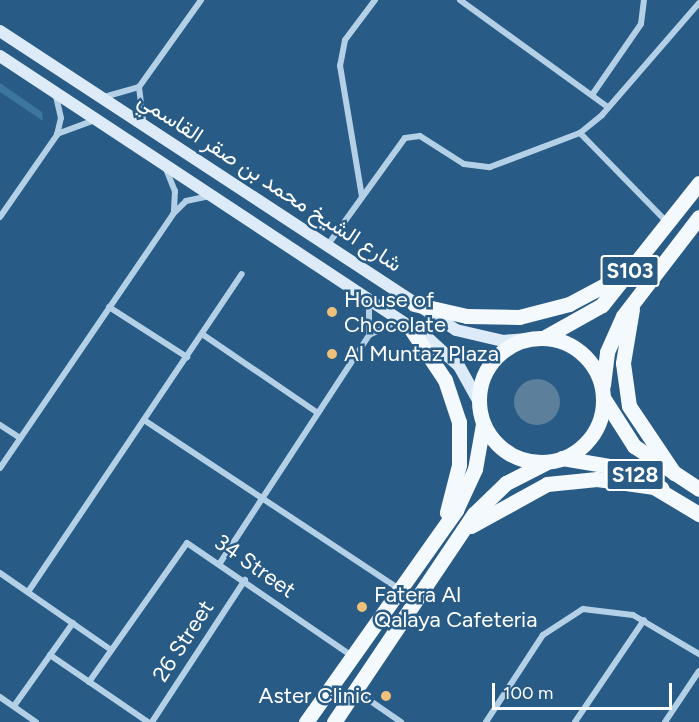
<!DOCTYPE html>
<html>
<head>
<meta charset="utf-8">
<style>
	body { margin:0 }
	#map { position:relative; width:699px; height:722px; overflow:hidden; background:#285b85; font-family:Figtree,Vazirmatn,sans-serif }
	div>[style] { position:absolute }
	.green>* { inset:0; background:#3d75a1 }
	.water>* { inset:0; background:#5c7f9b }
	.round { border-radius:50% }
	.minor>* { height:6px; margin:-3px; padding:0 3px; transform-origin:3px; border-radius:3px; background:#b3d0e7 }
	.secondary>* { height:12px; margin:-6px; padding:0 6px; transform-origin:6px; border-radius:6px; background:#dcebf7 }
	.primary>* { height:15px; margin:-7.5px; padding:0 7.5px; transform-origin:7.5px; border-radius:7.5px; background:#f4f9fe }
	.primary>.ring { margin:-7.5px; padding:0; box-sizing:content-box; background:none; border:15px solid #f4f9fe; border-radius:50% }
	.dots>* { width:16px; height:16px; translate:-50% -50%; box-sizing:border-box; border:3px solid #285b85; border-radius:50% }
	span { translate:-50% -50%; white-space:nowrap; text-align:center; line-height:1.15; -webkit-text-stroke:5px #285b85; paint-order:stroke }
	.shield-label span { padding:2px 4px; background:#285b85; border:2px solid; border-radius:4px; -webkit-text-stroke-width:0 }
	.shield-label { font-size:21px; color:#fff; font-weight:700 }
	.street-label { font-size:22px; color:#fff }
	.poi-label { font-size:22px; color:#fff }
	.left { translate:0 -50%; text-align:left }
	.right { translate:-100% -50%; text-align:right }
	.scale { position:absolute; left:492px; top:683px; width:180px; height:27px; box-sizing:border-box; border:3px solid #fff; border-top:0; padding-left:8px; font-size:18px; line-height:21px; white-space:nowrap; color:#fff; -webkit-text-stroke:4px #285b85; paint-order:stroke }
</style>
</head>
<body>
<div id="map">
	<div class="green">
		<div style="clip-path:polygon(0 83px,42px 112px,43px 121px,0 92px)"></div>
	</div>
	<div class="water">
		<div class="round" style="left:514px;top:379px;width:46px;height:46px"></div>
	</div>
	<div class="minor">
		<div style="left:460px;top:0;width:183px;rotate:35.9deg"></div>
		<div style="left:139px;top:87px;width:35px;rotate:83deg"></div>
		<div style="left:592px;top:95px;width:86px;rotate:-55.4deg"></div>
		<div style="left:641px;top:24px;width:24px;rotate:-83deg"></div>
		<div style="left:104px;top:97px;width:36px;rotate:-16deg"></div>
		<div style="left:139px;top:87px;width:107px;rotate:-54.5deg"></div>
		<div style="left:580px;top:133px;width:124px;rotate:45.7deg"></div>
		<div style="left:57px;top:134px;width:40px;rotate:-20.2deg"></div>
		<div style="left:166px;top:169px;width:24px;rotate:68deg"></div>
		<div style="left:175px;top:191px;width:20px;rotate:93deg"></div>
		<div style="left:362px;top:197px;width:133px;rotate:-99.5deg"></div>
		<div style="left:340px;top:66px;width:26px;rotate:-79deg"></div>
		<div style="left:345px;top:40px;width:50px;rotate:-53.1deg"></div>
		<div style="left:0;top:217px;width:100px;rotate:-55.2deg"></div>
		<div style="left:57px;top:135px;width:17px;rotate:-77deg"></div>
		<div style="left:61px;top:118px;width:23px;rotate:-103deg"></div>
		<div style="left:327px;top:246px;width:133px;rotate:-54.2deg"></div>
		<div style="left:405px;top:138px;width:15px;rotate:-8deg"></div>
		<div style="left:420px;top:136px;width:52px;rotate:32.5deg"></div>
		<div style="left:464px;top:164px;width:26px;rotate:7deg"></div>
		<div style="left:490px;top:167px;width:96px;rotate:-20.7deg"></div>
		<div style="left:580px;top:133px;width:28px;rotate:-39deg"></div>
		<div style="left:602px;top:115px;width:148px;rotate:-49.1deg"></div>
		<div style="left:369px;top:301px;width:34px;rotate:90deg"></div>
		<div style="left:109px;top:307px;width:93px;rotate:32.7deg"></div>
		<div style="left:202px;top:334px;width:140px;rotate:34.3deg"></div>
		<div style="left:144px;top:420px;width:306px;rotate:33.5deg"></div>
		<div style="left:0;top:425px;width:24px;rotate:33deg"></div>
		<div style="left:0;top:468px;width:307px;rotate:-55.7deg"></div>
		<div style="left:173px;top:214px;width:18px;rotate:-45deg"></div>
		<div style="left:186px;top:201px;width:24px;rotate:-12deg"></div>
		<div style="left:220px;top:563px;width:272px;rotate:-56.8deg"></div>
		<div style="left:369px;top:335px;width:32px;rotate:-26deg"></div>
		<div style="left:0;top:573px;width:135px;rotate:34.7deg"></div>
		<div style="left:28px;top:592px;width:383px;rotate:-56.1deg"></div>
		<div style="left:50px;top:655px;width:119px;rotate:34.4deg"></div>
		<div style="left:89px;top:682px;width:170px;rotate:-54.8deg"></div>
		<div style="left:187px;top:543px;width:200px;rotate:34.4deg"></div>
		<div style="left:356px;top:691px;width:55px;rotate:34.6deg"></div>
		<div style="left:0;top:697px;width:44px;rotate:34.8deg"></div>
		<div style="left:14px;top:706px;width:102px;rotate:-54.6deg"></div>
		<div style="left:152px;top:722px;width:170px;rotate:-56.8deg"></div>
		<div style="left:486px;top:722px;width:104px;rotate:-56.8deg"></div>
		<div style="left:543px;top:635px;width:48px;rotate:-33deg"></div>
		<div style="left:583px;top:609px;width:50px;rotate:6.8deg"></div>
		<div style="left:633px;top:615px;width:77px;rotate:30.6deg"></div>
		<div style="left:575px;top:722px;width:123px;rotate:-55.9deg"></div>
		<div style="left:665px;top:722px;width:61px;rotate:-56.3deg"></div>
	</div>
	<div class="secondary">
		<div style="left:0;top:31px;width:545px;rotate:33.25deg"></div>
		<div style="left:456px;top:330px;width:48px;rotate:13.2deg"></div>
		<div style="left:503px;top:341px;width:24px;rotate:-5deg"></div>
		<div style="left:0;top:56px;width:515px;rotate:33.44deg"></div>
		<div style="left:430px;top:340px;width:39px;rotate:42deg"></div>
		<div style="left:459px;top:366px;width:39px;rotate:61deg"></div>
	</div>
	<div class="primary">
		<div style="left:414px;top:304px;width:54px;rotate:12.8deg"></div>
		<div style="left:467px;top:316px;width:52px;rotate:1.1deg"></div>
		<div style="left:519px;top:317px;width:52px;rotate:-14.6deg"></div>
		<div style="left:569px;top:304px;width:70px;rotate:-28deg"></div>
		<div style="left:632px;top:309px;width:55px;rotate:99.5deg"></div>
		<div style="left:623px;top:363px;width:43px;rotate:82.1deg"></div>
		<div style="left:629px;top:406px;width:81px;rotate:56.1deg"></div>
		<div style="left:409px;top:326px;width:65px;rotate:56.3deg"></div>
		<div style="left:445px;top:380px;width:44px;rotate:71.6deg"></div>
		<div style="left:459px;top:422px;width:43px;rotate:90deg"></div>
		<div style="left:459px;top:465px;width:49px;rotate:104.3deg"></div>
		<div style="left:545px;top:337px;width:65px;rotate:-29.3deg"></div>
		<div style="left:602px;top:305px;width:156px;rotate:-51.5deg"></div>
		<div class="ring" style="left:479px;top:338px;width:109px;height:109px"></div>
		<div style="left:603px;top:385px;width:33px;rotate:-83deg"></div>
		<div style="left:607px;top:352px;width:39px;rotate:-66deg"></div>
		<div style="left:623px;top:316px;width:125px;rotate:-52.5deg"></div>
		<div style="left:604px;top:399px;width:56px;rotate:57.4deg"></div>
		<div style="left:634px;top:446px;width:78px;rotate:33.5deg"></div>
		<div style="left:562px;top:458px;width:61px;rotate:9.5deg"></div>
		<div style="left:622px;top:468px;width:90px;rotate:30.9deg"></div>
		<div style="left:471px;top:526px;width:87px;rotate:-28.9deg"></div>
		<div style="left:547px;top:484px;width:50px;rotate:-5.7deg"></div>
		<div style="left:597px;top:479px;width:65px;rotate:8deg"></div>
		<div style="left:306px;top:722px;width:260px;rotate:-54.7deg"></div>
		<div style="left:456px;top:510px;width:45px;rotate:-65.1deg"></div>
		<div style="left:475px;top:469px;width:46px;rotate:-79.9deg"></div>
		<div style="left:334px;top:722px;width:251px;rotate:-56.1deg"></div>
		<div style="left:474px;top:514px;width:45px;rotate:-44.1deg"></div>
		<div style="left:506px;top:483px;width:44px;rotate:-27.1deg"></div>
	</div>
	<div class="dots">
		<div style="left:332px;top:312px;background:#efc079"></div>
		<div style="left:332px;top:354px;background:#efc079"></div>
		<div style="left:362px;top:607px;background:#efc079"></div>
		<div style="left:386px;top:696px;background:#efc079"></div>
	</div>
	<div class="shield-label">
		<span style="left:630px;top:271px">S103</span>
		<span style="left:635px;top:475px">S128</span>
	</div>
	<div class="street-label">
		<span style="left:270px;top:182px;rotate:33deg">شارع الشيخ محمد بن صقر القاسمي</span>
		<span style="left:255px;top:566px;rotate:35deg">34 Street</span>
		<span style="left:183px;top:641px;rotate:-57deg">26 Street</span>
	</div>
	<div class="poi-label">
		<span class="left" style="left:344px;top:312px">House of<br>Chocolate</span>
		<span class="left" style="left:344px;top:354px">Al Muntaz Plaza</span>
		<span class="left" style="left:374px;top:607px">Fatera Al<br>Qalaya Cafeteria</span>
		<span class="right" style="left:372px;top:696px">Aster Clinic</span>
	</div>
	<div class="scale">100 m</div>
</div>
</body>
</html>
